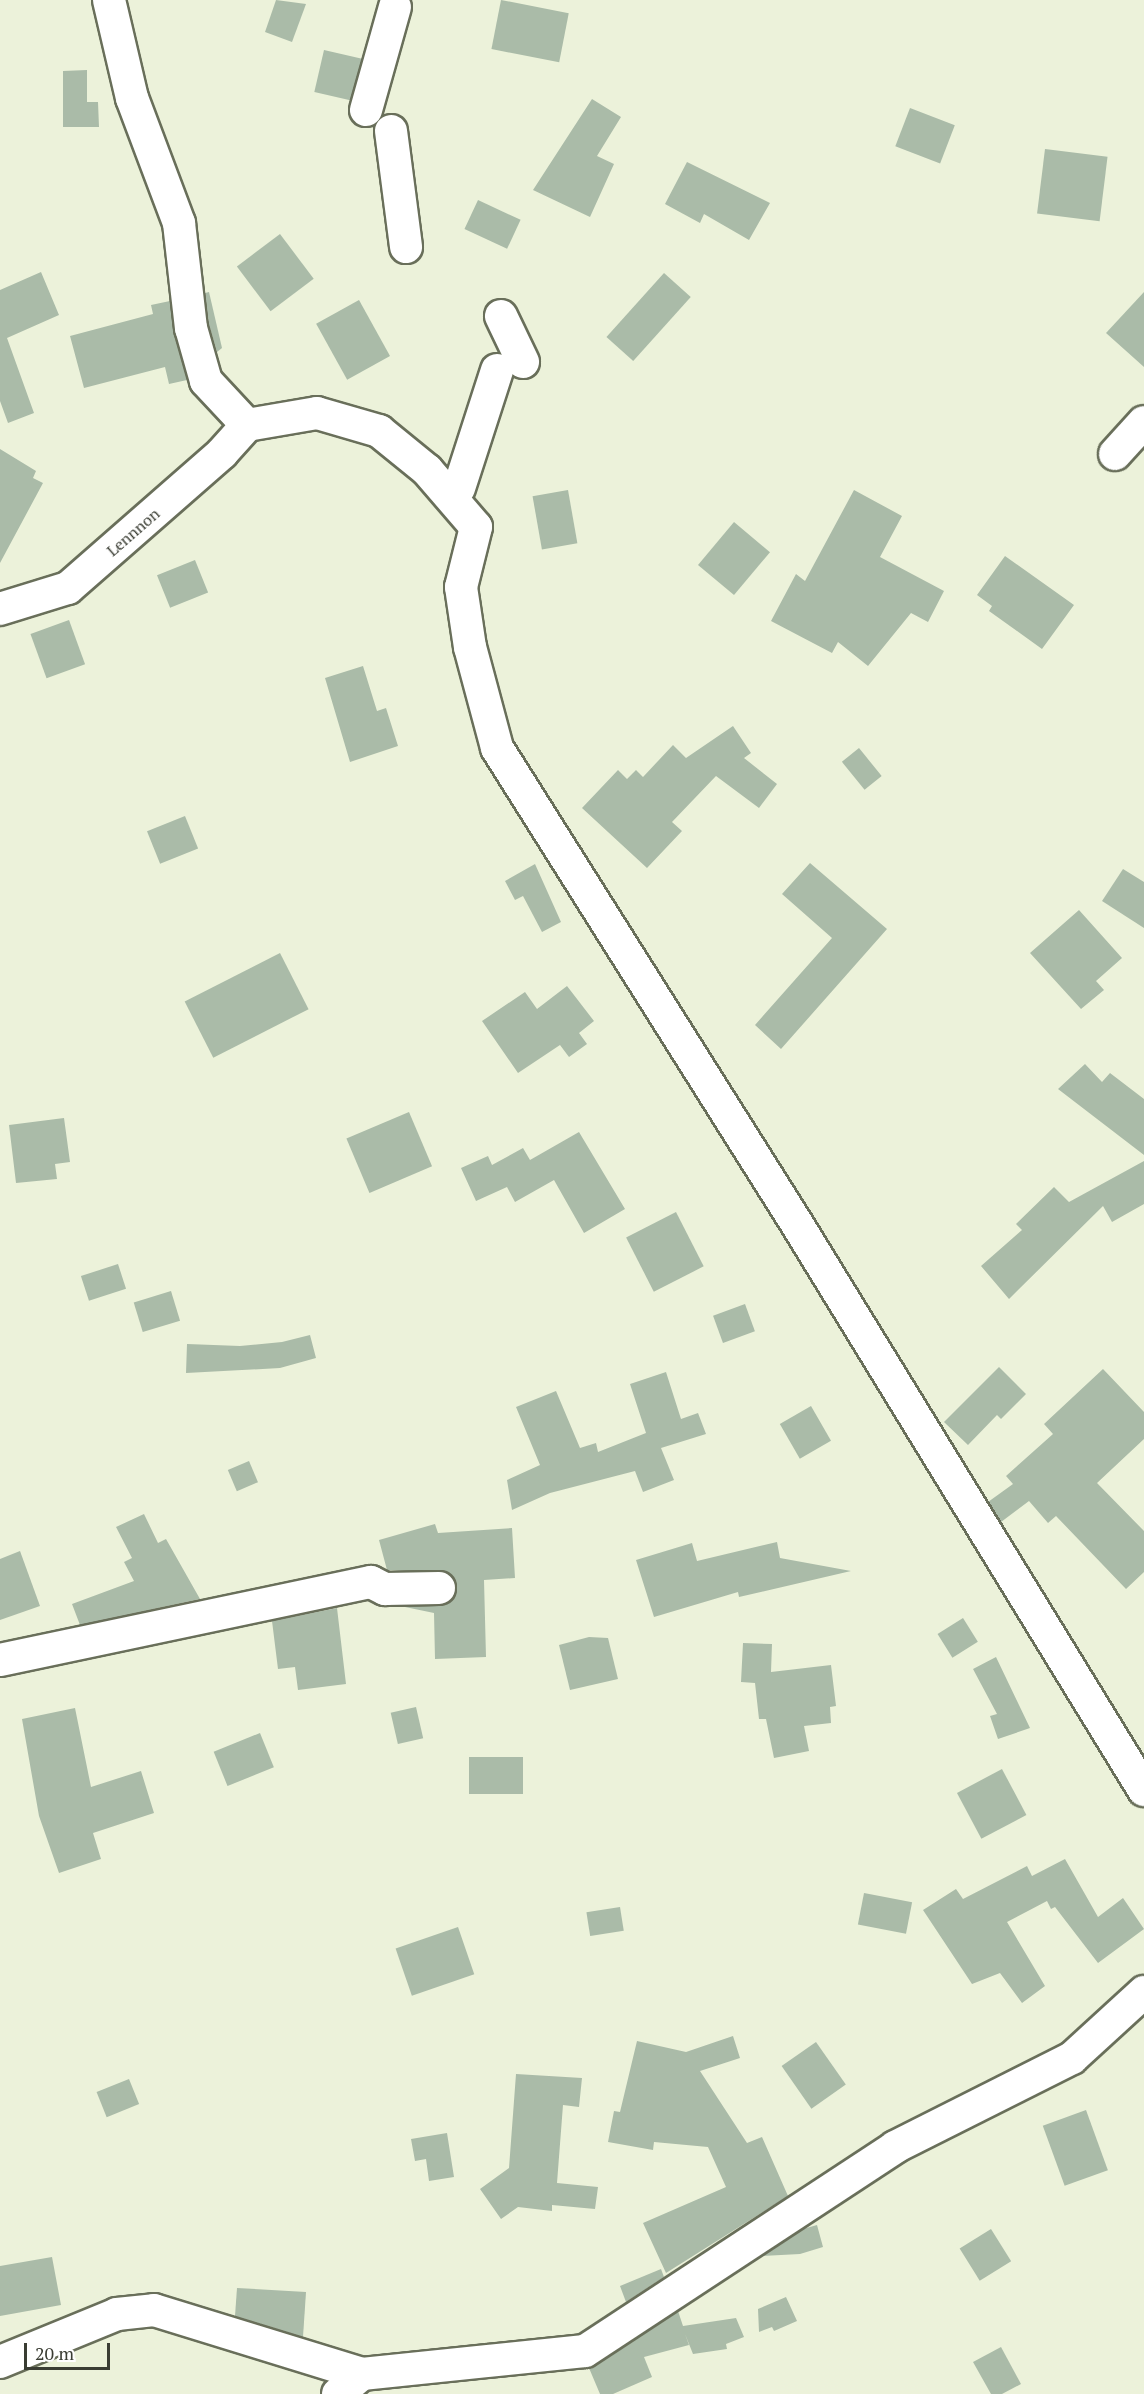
<!DOCTYPE html>
<html>
<head>
<meta charset="utf-8">
<style>
	body { margin:0 }
	#map { position:relative; width:1144px; height:2394px; overflow:hidden; background:#ecf2da; font-family:"PT Serif",serif }
	div>[style] { position:absolute }
	.building>* { inset:0; background:#aabba8; transform-origin:0 0 }
	.roads { filter:drop-shadow(2px 0 #696f5a) drop-shadow(-2px 0 #696f5a) drop-shadow(0 2px #696f5a) drop-shadow(0 -2px #696f5a) }
	.street>* { height:32px; margin:-16px; padding:0 16px; transform-origin:16px; border-radius:16px; background:#fff }
	span { translate:-50% -50%; white-space:nowrap; text-align:center; line-height:1.15; -webkit-text-stroke:6px #fff; paint-order:stroke }
	.street-label { font-size:16px; color:#3a3d33 }
	.scale { position:absolute; left:24px; top:2343px; width:86px; height:27px; box-sizing:border-box; border:3px solid #3a3d33; border-top:0; padding-left:8px; font-size:18px; line-height:21px; white-space:nowrap; color:#3a3d33; -webkit-text-stroke:4px #fff; paint-order:stroke }
</style>
</head>
<body>
<div id="map">
	<div class="building">
		<div style="clip-path:polygon(276px 0,306px 4px,292px 42px,265px 32px)"></div>
		<div style="left:501px;top:0;width:69px;height:50px;rotate:11deg"></div>
		<div style="left:324px;top:50px;width:39px;height:43px;rotate:13deg"></div>
		<div style="clip-path:polygon(87px 70px,87px 102px,98px 102px,99px 127px,63px 127px,63px 71px)"></div>
		<div style="clip-path:polygon(592px 99px,621px 117px,597px 156px,614px 164px,590px 217px,533px 190px)"></div>
		<div style="left:910px;top:108px;width:48px;height:41px;rotate:21deg"></div>
		<div style="left:1045px;top:149px;width:63px;height:65px;rotate:7deg"></div>
		<div style="clip-path:polygon(687px 162px,770px 203px,749px 240px,704px 214px,700px 223px,665px 204px)"></div>
		<div style="left:478px;top:200px;width:47px;height:32px;rotate:25deg"></div>
		<div style="left:280px;top:234px;width:56px;height:54px;rotate:53deg"></div>
		<div style="clip-path:polygon(41px 272px,59px 315px,7px 338px,34px 413px,8px 423px,0 401px,0 290px)"></div>
		<div style="left:664px;top:273px;width:36px;height:86px;rotate:42deg"></div>
		<div style="clip-path:polygon(209px 292px,222px 348px,217px 352px,209px 325px,205px 293px)"></div>
		<div style="clip-path:polygon(1144px 292px,1144px 367px,1106px 333px)"></div>
		<div style="left:359px;top:300px;width:64px;height:49px;rotate:61deg"></div>
		<div style="clip-path:polygon(170px 301px,174px 333px,187px 380px,169px 384px,165px 367px,84px 388px,70px 336px,153px 314px,151px 305px)"></div>
		<div style="clip-path:polygon(0 449px,36px 471px,33px 478px,43px 483px,0 563px)"></div>
		<div style="left:568px;top:490px;width:54px;height:36px;rotate:80deg"></div>
		<div style="clip-path:polygon(854px 490px,902px 516px,880px 557px,944px 591px,928px 622px,911px 613px,868px 666px,838px 642px,832px 653px,771px 621px,796px 574px,805px 581px)"></div>
		<div style="left:734px;top:522px;width:47px;height:56px;rotate:40deg"></div>
		<div style="clip-path:polygon(1005px 556px,1074px 605px,1042px 649px,989px 611px,992px 606px,977px 595px)"></div>
		<div style="left:195px;top:560px;width:35px;height:41px;rotate:68deg"></div>
		<div style="left:69px;top:620px;width:47px;height:41px;rotate:70deg"></div>
		<div style="clip-path:polygon(363px 666px,377px 711px,386px 708px,398px 746px,350px 762px,325px 678px)"></div>
		<div style="clip-path:polygon(733px 726px,751px 753px,744px 758px,777px 784px,759px 808px,716px 776px,672px 822px,682px 831px,647px 868px,582px 808px,618px 770px,627px 779px,636px 770px,643px 777px,673px 745px,686px 758px)"></div>
		<div style="left:859px;top:748px;width:36px;height:22px;rotate:51deg"></div>
		<div style="left:185px;top:816px;width:35px;height:41px;rotate:68deg"></div>
		<div style="clip-path:polygon(810px 863px,887px 929px,781px 1049px,755px 1025px,832px 938px,782px 894px)"></div>
		<div style="clip-path:polygon(535px 864px,561px 922px,542px 932px,523px 896px,515px 900px,505px 881px)"></div>
		<div style="clip-path:polygon(1123px 869px,1144px 882px,1144px 928px,1102px 901px)"></div>
		<div style="clip-path:polygon(1079px 910px,1122px 958px,1096px 981px,1104px 990px,1081px 1009px,1030px 953px)"></div>
		<div style="left:280px;top:953px;width:63px;height:107px;rotate:63deg"></div>
		<div style="clip-path:polygon(567px 986px,594px 1021px,579px 1033px,587px 1044px,569px 1057px,560px 1045px,518px 1073px,482px 1021px,525px 992px,537px 1009px)"></div>
		<div style="clip-path:polygon(1085px 1064px,1102px 1082px,1110px 1073px,1144px 1099px,1144px 1155px,1058px 1089px)"></div>
		<div style="left:409px;top:1112px;width:59px;height:68px;rotate:67deg"></div>
		<div style="clip-path:polygon(64px 1118px,70px 1162px,55px 1164px,57px 1179px,16px 1183px,9px 1125px)"></div>
		<div style="clip-path:polygon(579px 1132px,625px 1209px,584px 1233px,554px 1180px,515px 1202px,507px 1187px,476px 1201px,461px 1168px,488px 1156px,492px 1165px,523px 1148px,530px 1160px)"></div>
		<div style="clip-path:polygon(1144px 1161px,1144px 1204px,1112px 1222px,1103px 1206px,1009px 1299px,981px 1266px,1022px 1230px,1016px 1224px,1054px 1187px,1069px 1202px)"></div>
		<div style="left:676px;top:1212px;width:61px;height:56px;rotate:63deg"></div>
		<div style="left:118px;top:1264px;width:26px;height:39px;rotate:72deg"></div>
		<div style="left:171px;top:1291px;width:31px;height:39px;rotate:73deg"></div>
		<div style="left:745px;top:1304px;width:29px;height:34px;rotate:70deg"></div>
		<div style="clip-path:polygon(310px 1335px,316px 1358px,280px 1368px,186px 1373px,187px 1344px,240px 1346px,282px 1342px)"></div>
		<div style="clip-path:polygon(999px 1367px,1026px 1394px,1001px 1419px,997px 1415px,968px 1445px,944px 1422px)"></div>
		<div style="clip-path:polygon(1103px 1369px,1144px 1412px,1144px 1439px,1097px 1483px,1144px 1531px,1144px 1572px,1126px 1589px,1056px 1516px,1048px 1523px,1029px 1501px,1001px 1522px,988px 1502px,1013px 1484px,1006px 1476px,1053px 1434px,1044px 1424px)"></div>
		<div style="clip-path:polygon(666px 1372px,681px 1419px,698px 1413px,706px 1434px,661px 1448px,674px 1480px,643px 1492px,635px 1471px,550px 1493px,512px 1510px,507px 1480px,540px 1465px,516px 1407px,556px 1391px,580px 1448px,596px 1443px,598px 1452px,646px 1433px,630px 1384px)"></div>
		<div style="left:811px;top:1406px;width:40px;height:36px;rotate:60deg"></div>
		<div style="left:249px;top:1461px;width:23px;height:23px;rotate:67deg"></div>
		<div style="clip-path:polygon(144px 1514px,158px 1543px,166px 1539px,200px 1599px,80px 1625px,72px 1604px,134px 1581px,124px 1562px,132px 1558px,116px 1527px)"></div>
		<div style="clip-path:polygon(435px 1524px,438px 1533px,512px 1528px,515px 1578px,484px 1580px,486px 1657px,435px 1659px,434px 1613px,405px 1607px,449px 1603px,457px 1587px,448px 1573px,387px 1570px,379px 1540px)"></div>
		<div style="clip-path:polygon(777px 1542px,780px 1558px,851px 1571px,739px 1597px,738px 1592px,654px 1617px,636px 1560px,692px 1543px,697px 1561px)"></div>
		<div style="clip-path:polygon(20px 1551px,40px 1606px,0 1620px,0 1559px)"></div>
		<div style="clip-path:polygon(337px 1608px,346px 1684px,298px 1690px,295px 1667px,278px 1669px,272px 1621px)"></div>
		<div style="left:963px;top:1618px;width:28px;height:30px;rotate:58deg"></div>
		<div style="clip-path:polygon(589px 1637px,608px 1638px,618px 1679px,570px 1690px,559px 1645px)"></div>
		<div style="clip-path:polygon(743px 1643px,772px 1644px,771px 1672px,831px 1665px,836px 1706px,830px 1707px,831px 1723px,804px 1726px,809px 1751px,774px 1758px,766px 1719px,759px 1719px,755px 1683px,741px 1682px)"></div>
		<div style="clip-path:polygon(996px 1657px,1030px 1728px,998px 1739px,990px 1716px,997px 1714px,973px 1669px)"></div>
		<div style="left:416px;top:1707px;width:32px;height:26px;rotate:77deg"></div>
		<div style="clip-path:polygon(75px 1708px,91px 1787px,141px 1771px,154px 1813px,93px 1833px,101px 1859px,59px 1873px,39px 1816px,22px 1719px)"></div>
		<div style="left:260px;top:1733px;width:37px;height:50px;rotate:68deg"></div>
		<div style="left:469px;top:1757px;width:54px;height:37px"></div>
		<div style="left:1002px;top:1769px;width:52px;height:51px;rotate:62deg"></div>
		<div style="clip-path:polygon(1065px 1859px,1098px 1917px,1123px 1898px,1144px 1929px,1098px 1963px,1055px 1907px,1051px 1909px,1047px 1901px,1007px 1922px,1045px 1986px,1022px 2003px,1000px 1973px,972px 1984px,923px 1910px,956px 1889px,963px 1899px,1027px 1866px,1032px 1876px)"></div>
		<div style="left:864px;top:1893px;width:49px;height:32px;rotate:11deg"></div>
		<div style="left:620px;top:1907px;width:24px;height:34px;rotate:81deg"></div>
		<div style="left:458px;top:1927px;width:50px;height:66px;rotate:71deg"></div>
		<div style="clip-path:polygon(733px 2036px,740px 2058px,700px 2071px,747px 2143px,762px 2137px,788px 2196px,666px 2273px,643px 2223px,726px 2187px,708px 2147px,654px 2142px,653px 2150px,608px 2142px,614px 2111px,620px 2112px,637px 2041px,686px 2052px)"></div>
		<div style="left:816px;top:2042px;width:52px;height:42px;rotate:55deg"></div>
		<div style="clip-path:polygon(516px 2074px,582px 2078px,579px 2107px,563px 2105px,557px 2183px,598px 2187px,595px 2209px,552px 2205px,552px 2211px,518px 2207px,501px 2219px,480px 2189px,509px 2168px)"></div>
		<div style="left:129px;top:2079px;width:27px;height:35px;rotate:68deg"></div>
		<div style="left:1086px;top:2110px;width:64px;height:46px;rotate:70deg"></div>
		<div style="clip-path:polygon(447px 2133px,454px 2177px,429px 2181px,426px 2159px,415px 2161px,411px 2139px)"></div>
		<div style="clip-path:polygon(817px 2225px,823px 2247px,800px 2254px,762px 2256px,803px 2229px)"></div>
		<div style="left:991px;top:2229px;width:38px;height:37px;rotate:58deg"></div>
		<div style="clip-path:polygon(52px 2257px,61px 2305px,0 2316px,0 2266px)"></div>
		<div style="clip-path:polygon(661px 2269px,664px 2277px,626px 2302px,620px 2286px)"></div>
		<div style="clip-path:polygon(237px 2288px,306px 2292px,303px 2337px,235px 2316px)"></div>
		<div style="clip-path:polygon(786px 2297px,797px 2321px,774px 2331px,772px 2327px,759px 2332px,758px 2309px)"></div>
		<div style="clip-path:polygon(678px 2311px,683px 2326px,736px 2318px,744px 2337px,726px 2344px,727px 2349px,693px 2354px,685px 2334px,689px 2345px,644px 2357px,652px 2377px,613px 2394px,600px 2394px,589px 2368px)"></div>
		<div style="clip-path:polygon(1001px 2347px,1021px 2384px,1002px 2394px,991px 2394px,973px 2362px)"></div>
	</div>
	<div class="roads">
		<div class="street">
			<div style="left:109px;top:0;width:101px;rotate:76.8deg"></div>
			<div style="left:132px;top:98px;width:134px;rotate:69.4deg"></div>
			<div style="left:179px;top:223px;width:106px;rotate:83.5deg"></div>
			<div style="left:191px;top:328px;width:55px;rotate:74.2deg"></div>
			<div style="left:206px;top:381px;width:60px;rotate:47deg"></div>
			<div style="left:247px;top:425px;width:71px;rotate:-9.7deg"></div>
			<div style="left:317px;top:413px;width:65px;rotate:16.2deg"></div>
			<div style="left:379px;top:431px;width:62px;rotate:39.1deg"></div>
			<div style="left:427px;top:470px;width:75px;rotate:49.3deg"></div>
			<div style="left:476px;top:527px;width:62px;rotate:104deg"></div>
			<div style="left:461px;top:587px;width:61px;rotate:81.5deg"></div>
			<div style="left:470px;top:647px;width:105px;rotate:75deg"></div>
			<div style="left:497px;top:748px;width:563px;rotate:57.78deg"></div>
			<div style="left:797px;top:1224px;width:664px;rotate:58.49deg"></div>
			<div style="left:366px;top:110px;width:107px;rotate:-74.3deg"></div>
			<div style="left:391px;top:131px;width:117px;rotate:82.6deg"></div>
			<div style="left:501px;top:316px;width:51px;rotate:64.4deg"></div>
			<div style="left:1115px;top:454px;width:43px;rotate:-47.8deg"></div>
			<div style="left:459px;top:488px;width:124px;rotate:-72.1deg"></div>
			<div style="left:0;top:609px;width:71px;rotate:-17.2deg"></div>
			<div style="left:68px;top:588px;width:205px;rotate:-41.2deg"></div>
			<div style="left:222px;top:453px;width:38px;rotate:-48deg"></div>
			<div style="left:0;top:1660px;width:379px;rotate:-11.9deg"></div>
			<div style="left:371px;top:1582px;width:16px;rotate:27deg"></div>
			<div style="left:385px;top:1589px;width:54px;rotate:-1.1deg"></div>
			<div style="left:0;top:2362px;width:126px;rotate:-22.3deg"></div>
			<div style="left:117px;top:2314px;width:37px;rotate:-6deg"></div>
			<div style="left:154px;top:2310px;width:218px;rotate:17.1deg"></div>
			<div style="left:362px;top:2374px;width:224px;rotate:-5.9deg"></div>
			<div style="left:585px;top:2351px;width:371px;rotate:-33.3deg"></div>
			<div style="left:895px;top:2147px;width:198px;rotate:-26.7deg"></div>
			<div style="left:1072px;top:2058px;width:98px;rotate:-42.5deg"></div>
			<div style="left:338px;top:2394px;width:31px;rotate:-40deg"></div>
		</div>
	</div>
	<div class="street-label">
		<span style="left:133px;top:532px;rotate:-41deg">Lennnon</span>
	</div>
	<div class="scale">20 m</div>
</div>
</body>
</html>
